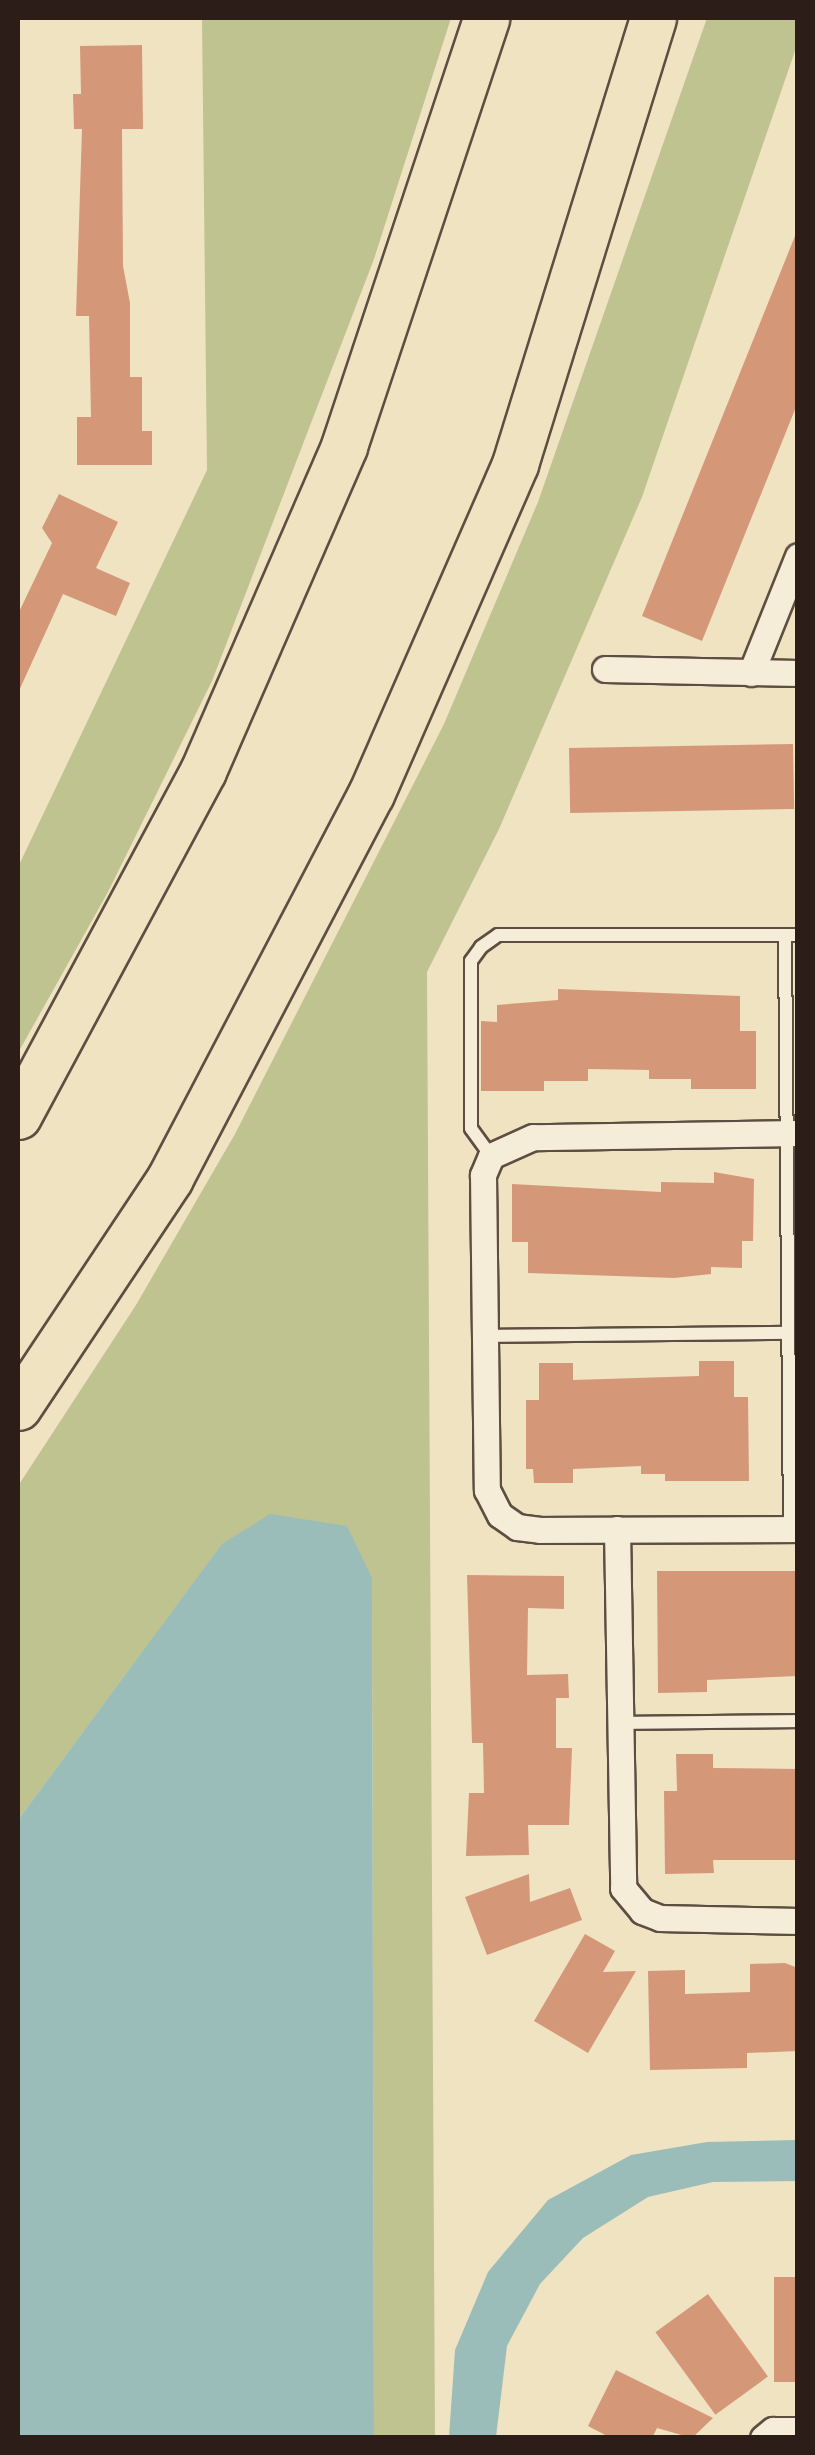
<!DOCTYPE html>
<html>
<head>
<meta charset="utf-8">
<style>
	body { margin:0 }
	#map { position:relative; width:815px; height:2455px; overflow:hidden; background:#f0e3c2; font-family:"IM FELL French Canon",serif }
	div>[style] { position:absolute }
	.green>* { inset:0; background:#bec390 }
	.water>* { inset:0; background:#9bbdb9 }
	.building>* { inset:0; background:#d49879; transform-origin:0 0 }
	.roads { filter:drop-shadow(2px 0 #5e4e42) drop-shadow(-2px 0 #5e4e42) drop-shadow(0 2px #5e4e42) drop-shadow(0 -2px #5e4e42) }
	.service>* { height:12px; margin:-6px; padding:0 6px; transform-origin:6px; border-radius:6px; background:#f5edd7 }
	.minor>* { height:25px; margin:-12.5px; padding:0 12.5px; transform-origin:12.5px; border-radius:12.5px; background:#f5edd7 }
	.motorway>* { height:45px; margin:-22.5px; padding:0 22.5px; transform-origin:22.5px; border-radius:22.5px; background:#f0e3c2 }
	span { translate:-50% -50%; white-space:nowrap; text-align:center; line-height:1.15; -webkit-text-stroke:10px #f5edd7; paint-order:stroke }
	.frame { position:absolute; inset:0; border:20px solid #2d1d18; pointer-events:none }
</style>
</head>
<body>
<div id="map">
	<div class="green">
		<div style="clip-path:polygon(202px 18px,451px 18px,374px 259px,212px 681px,108px 892px,18px 1053px,18px 867px,207px 470px)"></div>
		<div style="clip-path:polygon(707px 18px,797px 18px,797px 45px,642px 497px,499px 829px,427px 972px,435px 2437px,374px 2437px,372px 1578px,222px 1545px,18px 1820px,18px 1486px,136px 1305px,235px 1134px,444px 724px,538px 502px)"></div>
	</div>
	<div class="water">
		<div style="clip-path:polygon(270px 1514px,347px 1526px,372px 1578px,374px 2437px,18px 2437px,18px 1820px,222px 1544px)"></div>
		<div style="clip-path:polygon(797px 2140px,797px 2181px,713px 2182px,648px 2197px,583px 2238px,540px 2284px,507px 2346px,496px 2437px,449px 2437px,455px 2350px,488px 2272px,548px 2200px,631px 2155px,707px 2142px)"></div>
	</div>
	<div class="building">
		<div style="clip-path:polygon(142px 45px,143px 129px,122px 129px,123px 266px,130px 303px,130px 377px,142px 377px,142px 431px,152px 431px,152px 465px,77px 465px,77px 417px,91px 417px,89px 316px,76px 316px,82px 129px,74px 129px,73px 94px,81px 94px,80px 46px)"></div>
		<div style="clip-path:polygon(797px 231px,798px 402px,702px 641px,642px 616px)"></div>
		<div style="clip-path:polygon(59px 494px,118px 522px,96px 568px,130px 583px,116px 616px,63px 594px,18px 693px,18px 614px,52px 543px,42px 528px)"></div>
		<div style="left:793px;top:744px;width:65px;height:224px;rotate:89deg"></div>
		<div style="clip-path:polygon(558px 989px,740px 996px,740px 1031px,756px 1031px,756px 1089px,691px 1089px,691px 1079px,649px 1079px,649px 1070px,588px 1069px,588px 1081px,544px 1081px,544px 1091px,481px 1091px,481px 1021px,497px 1022px,497px 1005px,558px 1000px)"></div>
		<div style="clip-path:polygon(714px 1172px,754px 1179px,753px 1241px,742px 1241px,742px 1268px,711px 1267px,711px 1274px,674px 1278px,528px 1273px,528px 1242px,512px 1242px,512px 1184px,661px 1192px,661px 1182px,714px 1183px)"></div>
		<div style="clip-path:polygon(699px 1361px,734px 1361px,734px 1397px,748px 1397px,749px 1481px,665px 1481px,665px 1474px,641px 1474px,641px 1466px,573px 1469px,573px 1483px,534px 1483px,533px 1469px,526px 1469px,526px 1400px,539px 1400px,539px 1363px,573px 1363px,573px 1380px,699px 1376px)"></div>
		<div style="clip-path:polygon(657px 1571px,798px 1571px,798px 1676px,707px 1680px,707px 1692px,658px 1693px)"></div>
		<div style="clip-path:polygon(467px 1575px,564px 1576px,564px 1609px,528px 1608px,527px 1675px,568px 1674px,569px 1698px,556px 1698px,556px 1748px,572px 1748px,569px 1825px,528px 1825px,529px 1855px,466px 1856px,469px 1793px,484px 1793px,483px 1743px,472px 1743px)"></div>
		<div style="clip-path:polygon(676px 1754px,713px 1754px,713px 1768px,798px 1769px,798px 1860px,713px 1860px,714px 1873px,665px 1874px,664px 1791px,677px 1791px)"></div>
		<div style="clip-path:polygon(529px 1874px,530px 1902px,570px 1888px,582px 1920px,487px 1955px,465px 1897px)"></div>
		<div style="clip-path:polygon(585px 1934px,615px 1951px,603px 1972px,636px 1971px,588px 2053px,534px 2021px)"></div>
		<div style="clip-path:polygon(785px 1963px,798px 1968px,798px 2051px,747px 2053px,747px 2068px,650px 2070px,648px 1971px,685px 1970px,685px 1994px,750px 1992px,750px 1964px)"></div>
		<div style="left:774px;top:2277px;width:24px;height:105px"></div>
		<div style="left:708px;top:2294px;width:102px;height:65px;rotate:54deg"></div>
		<div style="clip-path:polygon(616px 2370px,713px 2418px,692px 2438px,657px 2428px,652px 2438px,611px 2438px,588px 2426px)"></div>
	</div>
	<div class="roads">
		<div class="service">
			<div style="left:785px;top:935px;width:594px;rotate:89.52deg"></div>
			<div style="left:491px;top:1156px;width:34px;rotate:-126deg"></div>
			<div style="left:471px;top:1128px;width:167px;rotate:-90deg"></div>
			<div style="left:471px;top:961px;width:17px;rotate:-54deg"></div>
			<div style="left:481px;top:947px;width:21px;rotate:-35deg"></div>
			<div style="left:498px;top:935px;width:300px"></div>
			<div style="left:484px;top:1336px;width:304px;rotate:-0.6deg"></div>
			<div style="left:620px;top:1723px;width:178px;rotate:-0.6deg"></div>
		</div>
		<div class="minor">
			<div style="left:605px;top:669px;width:193px;rotate:1.2deg"></div>
			<div style="left:751px;top:673px;width:126px;rotate:-68.1deg"></div>
			<div style="left:798px;top:1133px;width:265px;rotate:179.1deg"></div>
			<div style="left:533px;top:1137px;width:46px;rotate:155.7deg"></div>
			<div style="left:491px;top:1156px;width:21px;rotate:113deg"></div>
			<div style="left:483px;top:1175px;width:315px;rotate:89.3deg"></div>
			<div style="left:487px;top:1490px;width:28px;rotate:63deg"></div>
			<div style="left:500px;top:1515px;width:21px;rotate:35deg"></div>
			<div style="left:517px;top:1527px;width:23px;rotate:7deg"></div>
			<div style="left:540px;top:1530px;width:258px;rotate:-0.2deg"></div>
			<div style="left:617px;top:1529px;width:359px;rotate:89deg"></div>
			<div style="left:623px;top:1888px;width:30px;rotate:50deg"></div>
			<div style="left:642px;top:1911px;width:19px;rotate:21deg"></div>
			<div style="left:660px;top:1918px;width:138px;rotate:1.2deg"></div>
			<div style="left:763px;top:2438px;width:13px;rotate:-39deg"></div>
			<div style="left:773px;top:2430px;width:25px"></div>
		</div>
		<div class="motorway">
			<div style="left:18px;top:1116px;width:391px;rotate:-61.8deg"></div>
			<div style="left:203px;top:771px;width:354px;rotate:-66.5deg"></div>
			<div style="left:344px;top:446px;width:451px;rotate:-71.6deg"></div>
			<div style="left:18px;top:1407px;width:275px;rotate:-56.4deg"></div>
			<div style="left:170px;top:1178px;width:433px;rotate:-62.4deg"></div>
			<div style="left:371px;top:794px;width:360px;rotate:-66.4deg"></div>
			<div style="left:515px;top:464px;width:467px;rotate:-72.8deg"></div>
		</div>
	</div>
	<div class="frame"></div>
</div>
</body>
</html>
